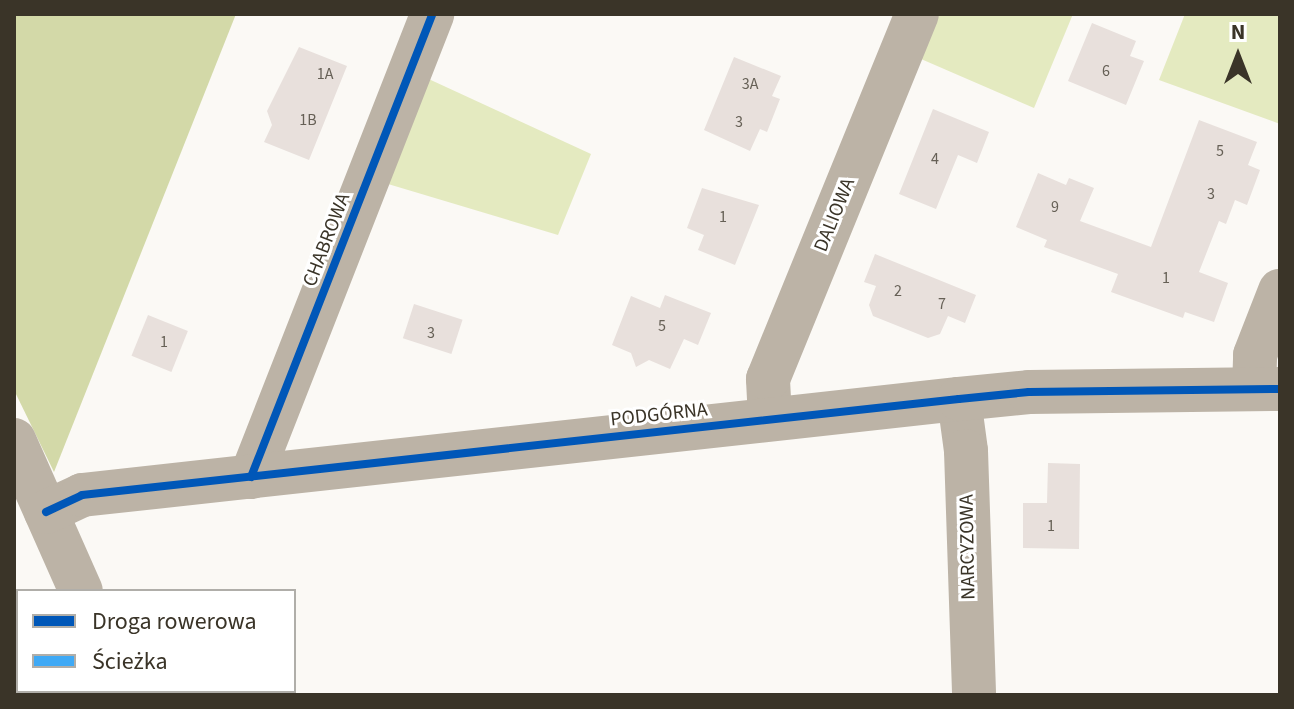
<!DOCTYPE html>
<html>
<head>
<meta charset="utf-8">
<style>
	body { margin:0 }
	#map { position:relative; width:1294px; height:709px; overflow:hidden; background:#fbf9f5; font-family:"Source Sans 3",sans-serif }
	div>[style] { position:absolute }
	.green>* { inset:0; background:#e4eac0 }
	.forest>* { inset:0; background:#d3d9a8 }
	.building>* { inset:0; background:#e8e0dc; transform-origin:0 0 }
	.minor>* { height:44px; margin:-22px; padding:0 22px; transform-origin:22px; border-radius:22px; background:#bcb3a6 }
	.quiet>* { height:6px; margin-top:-3px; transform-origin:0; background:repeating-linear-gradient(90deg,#3fa9f5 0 12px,transparent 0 18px) }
	.cycleway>* { height:8px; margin:-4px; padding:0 4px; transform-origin:4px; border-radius:4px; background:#0057b8 }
	span { translate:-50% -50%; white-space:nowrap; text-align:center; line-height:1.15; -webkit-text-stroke:6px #fff; paint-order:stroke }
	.number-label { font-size:16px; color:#666056 }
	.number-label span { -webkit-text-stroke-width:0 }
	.street-label { font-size:20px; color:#3a3428 }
	.frame { position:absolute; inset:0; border:16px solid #3a3428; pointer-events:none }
	.legend { position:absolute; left:16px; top:589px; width:280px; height:104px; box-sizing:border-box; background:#fff; border:2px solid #b0aea9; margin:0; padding:10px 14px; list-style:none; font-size:24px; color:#3a3428 }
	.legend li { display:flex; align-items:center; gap:16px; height:40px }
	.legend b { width:40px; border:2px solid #b0aea9 }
	.north { position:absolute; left:1198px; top:16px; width:80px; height:80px; -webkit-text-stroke:6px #fff; paint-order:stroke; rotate:0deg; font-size:22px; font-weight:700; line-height:32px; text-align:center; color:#3a3428 }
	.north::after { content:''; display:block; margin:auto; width:28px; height:36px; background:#3a3428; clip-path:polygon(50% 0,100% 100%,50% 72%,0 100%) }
</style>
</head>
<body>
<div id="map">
	<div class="green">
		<div style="clip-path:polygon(939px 14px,1073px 14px,1034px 108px,921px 59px)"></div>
		<div style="clip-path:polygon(1185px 14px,1280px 14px,1280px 124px,1159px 80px)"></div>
		<div style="clip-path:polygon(420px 75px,591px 154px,558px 235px,378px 181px)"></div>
	</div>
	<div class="forest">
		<div style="clip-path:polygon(14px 14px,236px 14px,54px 472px,14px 390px)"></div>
	</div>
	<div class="building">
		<div style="clip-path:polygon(1092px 23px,1136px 41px,1130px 56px,1144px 61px,1126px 105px,1068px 81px)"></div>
		<div style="clip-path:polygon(299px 47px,347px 66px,309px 160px,264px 142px,272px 125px,267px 111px)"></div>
		<div style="clip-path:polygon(734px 57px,781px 76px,772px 96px,780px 99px,767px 132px,760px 129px,750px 151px,704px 130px)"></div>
		<div style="clip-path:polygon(933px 109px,989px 132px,977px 163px,958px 155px,936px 209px,899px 194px)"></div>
		<div style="clip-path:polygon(1199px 120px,1257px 142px,1248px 165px,1260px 170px,1247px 205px,1235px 200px,1226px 224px,1219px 221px,1199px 272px,1228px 283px,1214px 322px,1185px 312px,1183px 318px,1111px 292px,1118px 274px,1044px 247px,1047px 240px,1016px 227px,1038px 173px,1066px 185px,1069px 178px,1094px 188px,1080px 221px,1151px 247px)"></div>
		<div style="clip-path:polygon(702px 188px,759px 205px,735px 265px,698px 250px,704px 235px,687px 228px)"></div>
		<div style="clip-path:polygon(875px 254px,976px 295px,965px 323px,948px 316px,940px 334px,928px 338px,873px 316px,869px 305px,876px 286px,864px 282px)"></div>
		<div style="clip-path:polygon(665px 295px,711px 313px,698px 345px,684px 339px,670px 369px,649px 360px,636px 367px,631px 353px,612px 345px,631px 296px,660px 308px)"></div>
		<div style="left:414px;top:304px;width:51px;height:36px;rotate:18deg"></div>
		<div style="left:148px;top:315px;width:43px;height:44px;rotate:22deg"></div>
		<div style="clip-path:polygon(1048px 463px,1080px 464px,1079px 549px,1023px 548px,1023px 503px,1047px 503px)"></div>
	</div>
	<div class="minor">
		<div style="left:1254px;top:388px;width:33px;rotate:-88deg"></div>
		<div style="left:1255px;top:355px;width:69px;rotate:-68.7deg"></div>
		<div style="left:959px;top:399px;width:52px;rotate:82.3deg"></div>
		<div style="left:966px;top:451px;width:244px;rotate:88.1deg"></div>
		<div style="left:770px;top:418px;width:39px;rotate:-93deg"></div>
		<div style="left:768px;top:379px;width:394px;rotate:-67.8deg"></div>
		<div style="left:14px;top:440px;width:165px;rotate:66.1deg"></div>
		<div style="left:251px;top:477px;width:497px;rotate:-68.6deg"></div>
		<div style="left:46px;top:512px;width:40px;rotate:-25deg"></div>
		<div style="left:82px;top:495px;width:882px;rotate:-6.25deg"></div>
		<div style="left:959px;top:399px;width:70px;rotate:-5.7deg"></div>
		<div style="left:1029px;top:392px;width:251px;rotate:-0.7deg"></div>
		<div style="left:134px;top:691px;width:5px;rotate:53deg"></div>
	</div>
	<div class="quiet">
		<div style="left:14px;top:660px;width:4px;rotate:-14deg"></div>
	</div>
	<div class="cycleway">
		<div style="left:251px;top:477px;width:497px;rotate:-68.6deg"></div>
		<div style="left:46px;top:512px;width:40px;rotate:-25deg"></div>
		<div style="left:82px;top:495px;width:882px;rotate:-6.25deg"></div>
		<div style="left:959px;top:399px;width:70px;rotate:-5.7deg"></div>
		<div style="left:1029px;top:392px;width:251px;rotate:-0.7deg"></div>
	</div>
	<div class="number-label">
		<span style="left:1106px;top:71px">6</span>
		<span style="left:325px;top:74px">1A</span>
		<span style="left:750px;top:84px">3A</span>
		<span style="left:308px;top:120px">1B</span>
		<span style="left:739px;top:122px">3</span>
		<span style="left:1220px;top:151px">5</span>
		<span style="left:935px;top:159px">4</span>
		<span style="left:1211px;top:194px">3</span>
		<span style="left:1055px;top:207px">9</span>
		<span style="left:723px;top:217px">1</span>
		<span style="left:1166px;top:278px">1</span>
		<span style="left:898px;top:291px">2</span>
		<span style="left:942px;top:304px">7</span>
		<span style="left:662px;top:326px">5</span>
		<span style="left:431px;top:333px">3</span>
		<span style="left:164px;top:342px">1</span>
		<span style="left:1051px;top:526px">1</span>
	</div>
	<div class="street-label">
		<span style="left:835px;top:215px;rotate:-68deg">DALIOWA</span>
		<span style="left:327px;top:240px;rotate:-69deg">CHABROWA</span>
		<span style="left:659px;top:415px;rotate:-6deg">PODGÓRNA</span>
		<span style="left:968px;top:547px;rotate:-91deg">NARCYZOWA</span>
	</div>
	<div class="frame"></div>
	<ul class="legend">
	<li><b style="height:10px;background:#0057b8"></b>Droga rowerowa</li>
	<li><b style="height:10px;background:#3fa9f5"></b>Ścieżka</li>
	</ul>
	<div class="north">N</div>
</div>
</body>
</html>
